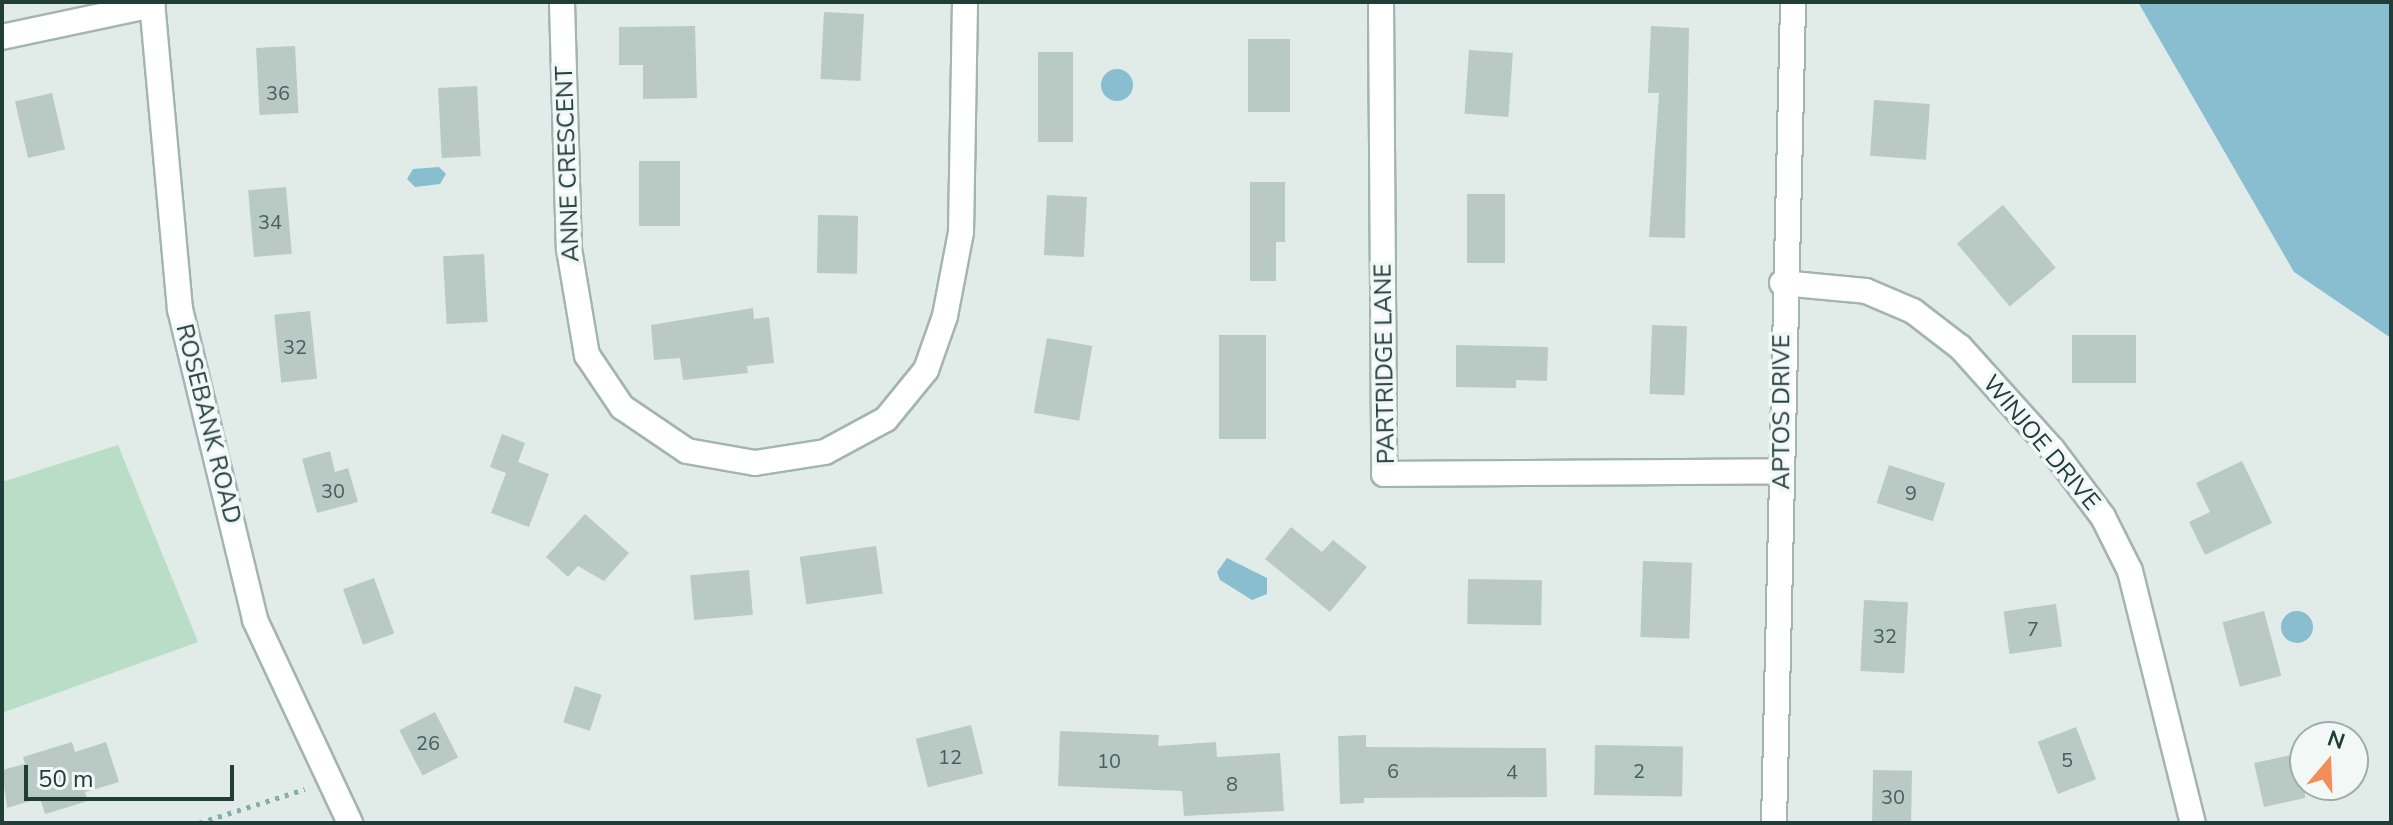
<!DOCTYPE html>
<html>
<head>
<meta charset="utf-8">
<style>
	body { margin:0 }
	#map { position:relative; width:2393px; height:825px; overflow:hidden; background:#e1ece8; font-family:"Nunito Sans",sans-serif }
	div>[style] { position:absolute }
	.green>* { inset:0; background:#baddc7 }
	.water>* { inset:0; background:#89bed1 }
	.round { border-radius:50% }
	.building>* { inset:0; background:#b9c9c4; transform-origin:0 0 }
	.path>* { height:5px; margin-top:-2.5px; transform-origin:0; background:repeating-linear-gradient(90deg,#82afa6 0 4px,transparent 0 10px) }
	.roads { filter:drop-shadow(2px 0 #a4b4b0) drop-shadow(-2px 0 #a4b4b0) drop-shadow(0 2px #a4b4b0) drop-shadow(0 -2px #a4b4b0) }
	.minor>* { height:24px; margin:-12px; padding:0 12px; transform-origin:12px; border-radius:12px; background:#fff }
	span { translate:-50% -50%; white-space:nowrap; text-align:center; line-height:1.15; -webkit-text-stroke:7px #f2f8f6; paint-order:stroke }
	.number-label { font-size:20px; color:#47605b }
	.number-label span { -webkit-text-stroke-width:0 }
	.street-label { font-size:24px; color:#213d38 }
	.frame { position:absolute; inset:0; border:4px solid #213d38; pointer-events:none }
	.north { position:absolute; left:2289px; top:721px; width:80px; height:80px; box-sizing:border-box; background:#f2f8f6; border:2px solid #9eadaa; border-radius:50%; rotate:19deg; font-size:22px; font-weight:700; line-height:32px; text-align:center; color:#213d38 }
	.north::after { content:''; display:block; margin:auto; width:28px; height:36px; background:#f28e59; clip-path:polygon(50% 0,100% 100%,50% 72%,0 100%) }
	.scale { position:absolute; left:24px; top:765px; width:210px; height:36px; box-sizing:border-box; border:4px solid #213d38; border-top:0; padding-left:10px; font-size:24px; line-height:28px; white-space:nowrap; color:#213d38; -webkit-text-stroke:6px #f2f8f6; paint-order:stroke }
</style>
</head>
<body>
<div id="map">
	<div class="green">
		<div style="clip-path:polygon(118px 445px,198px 642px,2px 713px,2px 482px)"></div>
	</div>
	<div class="water">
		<div style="clip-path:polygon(2138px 2px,2391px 2px,2391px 338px,2294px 272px)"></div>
		<div class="round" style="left:1101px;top:69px;width:32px;height:32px"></div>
		<div style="clip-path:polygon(439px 167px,446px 174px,440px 184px,415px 187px,407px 179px,413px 169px)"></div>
		<div style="clip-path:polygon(1227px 558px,1267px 578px,1267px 594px,1252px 600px,1220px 580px,1217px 572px)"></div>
		<div class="round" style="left:2281px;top:611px;width:32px;height:32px"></div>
	</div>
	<div class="building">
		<div style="left:824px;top:12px;width:40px;height:67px;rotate:3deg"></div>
		<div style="clip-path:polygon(695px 26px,697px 98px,643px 99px,643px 65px,619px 65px,619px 27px)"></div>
		<div style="clip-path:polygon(1651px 26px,1689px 28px,1685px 238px,1649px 237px,1659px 93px,1648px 93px)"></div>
		<div style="left:1290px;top:39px;width:73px;height:42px;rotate:90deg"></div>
		<div style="left:295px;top:46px;width:67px;height:39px;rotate:87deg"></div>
		<div style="left:1469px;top:50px;width:44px;height:64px;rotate:4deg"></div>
		<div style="left:1038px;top:52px;width:35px;height:90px"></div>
		<div style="left:477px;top:86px;width:70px;height:39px;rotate:87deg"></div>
		<div style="left:52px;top:93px;width:58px;height:38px;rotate:77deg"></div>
		<div style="left:1874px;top:100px;width:56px;height:56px;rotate:4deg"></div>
		<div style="left:639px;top:161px;width:41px;height:65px"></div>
		<div style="clip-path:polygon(1250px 182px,1285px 182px,1285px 242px,1276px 242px,1276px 281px,1250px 281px)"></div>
		<div style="left:286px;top:187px;width:67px;height:38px;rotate:85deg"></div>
		<div style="left:1467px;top:194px;width:38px;height:69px"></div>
		<div style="left:1047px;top:195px;width:40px;height:60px;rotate:3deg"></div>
		<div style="left:2003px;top:205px;width:82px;height:60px;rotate:50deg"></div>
		<div style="left:818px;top:215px;width:40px;height:58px;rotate:1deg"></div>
		<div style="left:484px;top:254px;width:68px;height:41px;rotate:87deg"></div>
		<div style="clip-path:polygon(753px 308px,754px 319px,769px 317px,774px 363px,747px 366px,748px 373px,683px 380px,680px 358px,654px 360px,651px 325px)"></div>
		<div style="left:310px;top:311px;width:68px;height:36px;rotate:84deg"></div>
		<div style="left:1652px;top:325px;width:35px;height:69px;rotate:2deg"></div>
		<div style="left:1219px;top:335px;width:47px;height:104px"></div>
		<div style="left:2072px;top:335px;width:64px;height:48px"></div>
		<div style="left:1047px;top:338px;width:46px;height:76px;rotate:10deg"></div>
		<div style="clip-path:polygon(1456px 345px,1548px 347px,1547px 381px,1516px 380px,1516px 388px,1456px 387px)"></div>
		<div style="clip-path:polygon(502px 434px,525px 443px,518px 462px,549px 474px,529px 527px,491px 513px,506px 473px,490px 467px)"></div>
		<div style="clip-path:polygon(330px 451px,335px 472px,348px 468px,358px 502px,317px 513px,302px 459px)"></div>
		<div style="clip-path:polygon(2242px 461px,2272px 523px,2205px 555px,2189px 522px,2210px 512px,2196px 483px)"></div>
		<div style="left:1889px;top:465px;width:59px;height:40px;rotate:18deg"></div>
		<div style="clip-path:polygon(585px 514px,629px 553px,604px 581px,578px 566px,568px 577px,546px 557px)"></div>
		<div style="clip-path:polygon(1291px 527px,1322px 552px,1333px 540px,1367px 567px,1330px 612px,1265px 559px)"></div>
		<div style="left:876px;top:546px;width:48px;height:77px;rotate:82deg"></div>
		<div style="left:1643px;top:561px;width:49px;height:76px;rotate:2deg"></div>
		<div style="left:749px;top:570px;width:45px;height:59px;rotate:85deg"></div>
		<div style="left:374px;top:578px;width:59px;height:33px;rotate:70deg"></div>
		<div style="left:1468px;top:579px;width:74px;height:45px;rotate:1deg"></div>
		<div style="left:1864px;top:600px;width:44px;height:71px;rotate:3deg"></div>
		<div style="left:2056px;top:604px;width:43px;height:53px;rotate:82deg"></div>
		<div style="left:2264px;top:611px;width:67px;height:43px;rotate:75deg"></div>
		<div style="left:575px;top:686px;width:28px;height:38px;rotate:18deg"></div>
		<div style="left:435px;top:712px;width:51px;height:40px;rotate:63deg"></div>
		<div style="left:971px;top:725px;width:50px;height:57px;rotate:76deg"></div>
		<div style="left:2076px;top:727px;width:56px;height:41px;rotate:69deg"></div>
		<div style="clip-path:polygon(1060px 731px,1159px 735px,1158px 746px,1216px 742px,1217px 757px,1280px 753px,1284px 811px,1184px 816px,1182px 791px,1058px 786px)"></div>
		<div style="clip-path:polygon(1366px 735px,1366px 747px,1546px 748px,1547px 797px,1364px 798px,1364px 803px,1340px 804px,1338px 736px)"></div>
		<div style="clip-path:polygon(72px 742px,75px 752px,106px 742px,119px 782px,85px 792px,88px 801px,45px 814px,40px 798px,7px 808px,2px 770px,25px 764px,23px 757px)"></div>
		<div style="left:1595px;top:745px;width:88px;height:50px;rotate:1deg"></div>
		<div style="clip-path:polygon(2305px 752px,2305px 798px,2264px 807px,2254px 763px)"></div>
		<div style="left:1873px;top:770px;width:39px;height:53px;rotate:1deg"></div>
	</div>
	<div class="path">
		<div style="left:199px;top:823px;width:111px;rotate:-17.8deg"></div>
	</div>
	<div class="roads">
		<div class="minor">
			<div style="left:152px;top:2px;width:308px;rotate:84.8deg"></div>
			<div style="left:180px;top:309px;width:320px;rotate:76.4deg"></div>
			<div style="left:255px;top:620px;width:224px;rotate:64.9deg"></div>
			<div style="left:562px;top:2px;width:247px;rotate:88.4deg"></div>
			<div style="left:569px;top:249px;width:108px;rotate:80.4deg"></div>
			<div style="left:587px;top:355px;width:63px;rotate:56.1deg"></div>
			<div style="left:622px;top:407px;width:78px;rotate:34.1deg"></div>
			<div style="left:687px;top:451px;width:69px;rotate:10deg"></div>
			<div style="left:755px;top:463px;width:71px;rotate:-8.9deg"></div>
			<div style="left:825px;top:452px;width:69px;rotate:-28.4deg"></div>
			<div style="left:886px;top:419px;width:63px;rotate:-50.8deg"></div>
			<div style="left:926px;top:370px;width:57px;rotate:-70.6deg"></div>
			<div style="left:945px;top:316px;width:86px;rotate:-79.2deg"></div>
			<div style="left:961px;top:232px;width:230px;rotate:-89deg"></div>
			<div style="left:1381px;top:2px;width:472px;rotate:89.6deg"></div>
			<div style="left:1384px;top:474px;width:398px;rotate:-0.4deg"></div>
			<div style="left:2px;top:37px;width:154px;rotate:-12deg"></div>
			<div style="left:1782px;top:283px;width:84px;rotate:5.4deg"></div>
			<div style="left:1866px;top:291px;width:51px;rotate:23.1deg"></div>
			<div style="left:1913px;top:311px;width:59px;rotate:37.5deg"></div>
			<div style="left:1960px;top:347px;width:137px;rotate:48deg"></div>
			<div style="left:2052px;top:449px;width:85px;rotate:53.1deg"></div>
			<div style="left:2103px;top:517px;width:60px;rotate:63.4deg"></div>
			<div style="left:2130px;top:571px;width:260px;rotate:76deg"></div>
			<div style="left:1774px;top:823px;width:821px;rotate:-88.67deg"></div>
		</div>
	</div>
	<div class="number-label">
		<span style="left:278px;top:93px">36</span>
		<span style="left:270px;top:222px">34</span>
		<span style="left:295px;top:347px">32</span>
		<span style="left:333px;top:491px">30</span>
		<span style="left:1911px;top:493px">9</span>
		<span style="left:2033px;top:629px">7</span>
		<span style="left:1885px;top:636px">32</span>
		<span style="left:428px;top:743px">26</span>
		<span style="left:950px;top:757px">12</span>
		<span style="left:2067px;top:760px">5</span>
		<span style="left:1109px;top:761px">10</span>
		<span style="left:1393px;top:771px">6</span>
		<span style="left:1639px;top:771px">2</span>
		<span style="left:1512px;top:772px">4</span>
		<span style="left:1232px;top:784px">8</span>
		<span style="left:1893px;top:797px">30</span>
	</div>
	<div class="street-label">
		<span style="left:568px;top:164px;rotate:-92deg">ANNE CRESCENT</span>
		<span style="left:1385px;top:364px;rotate:-91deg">PARTRIDGE LANE</span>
		<span style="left:1782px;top:412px;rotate:-90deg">APTOS DRIVE</span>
		<span style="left:208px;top:424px;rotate:76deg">ROSEBANK ROAD</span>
		<span style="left:2041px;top:443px;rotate:50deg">WINJOE DRIVE</span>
	</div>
	<div class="frame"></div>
	<div class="north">N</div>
	<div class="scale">50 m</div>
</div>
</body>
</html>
